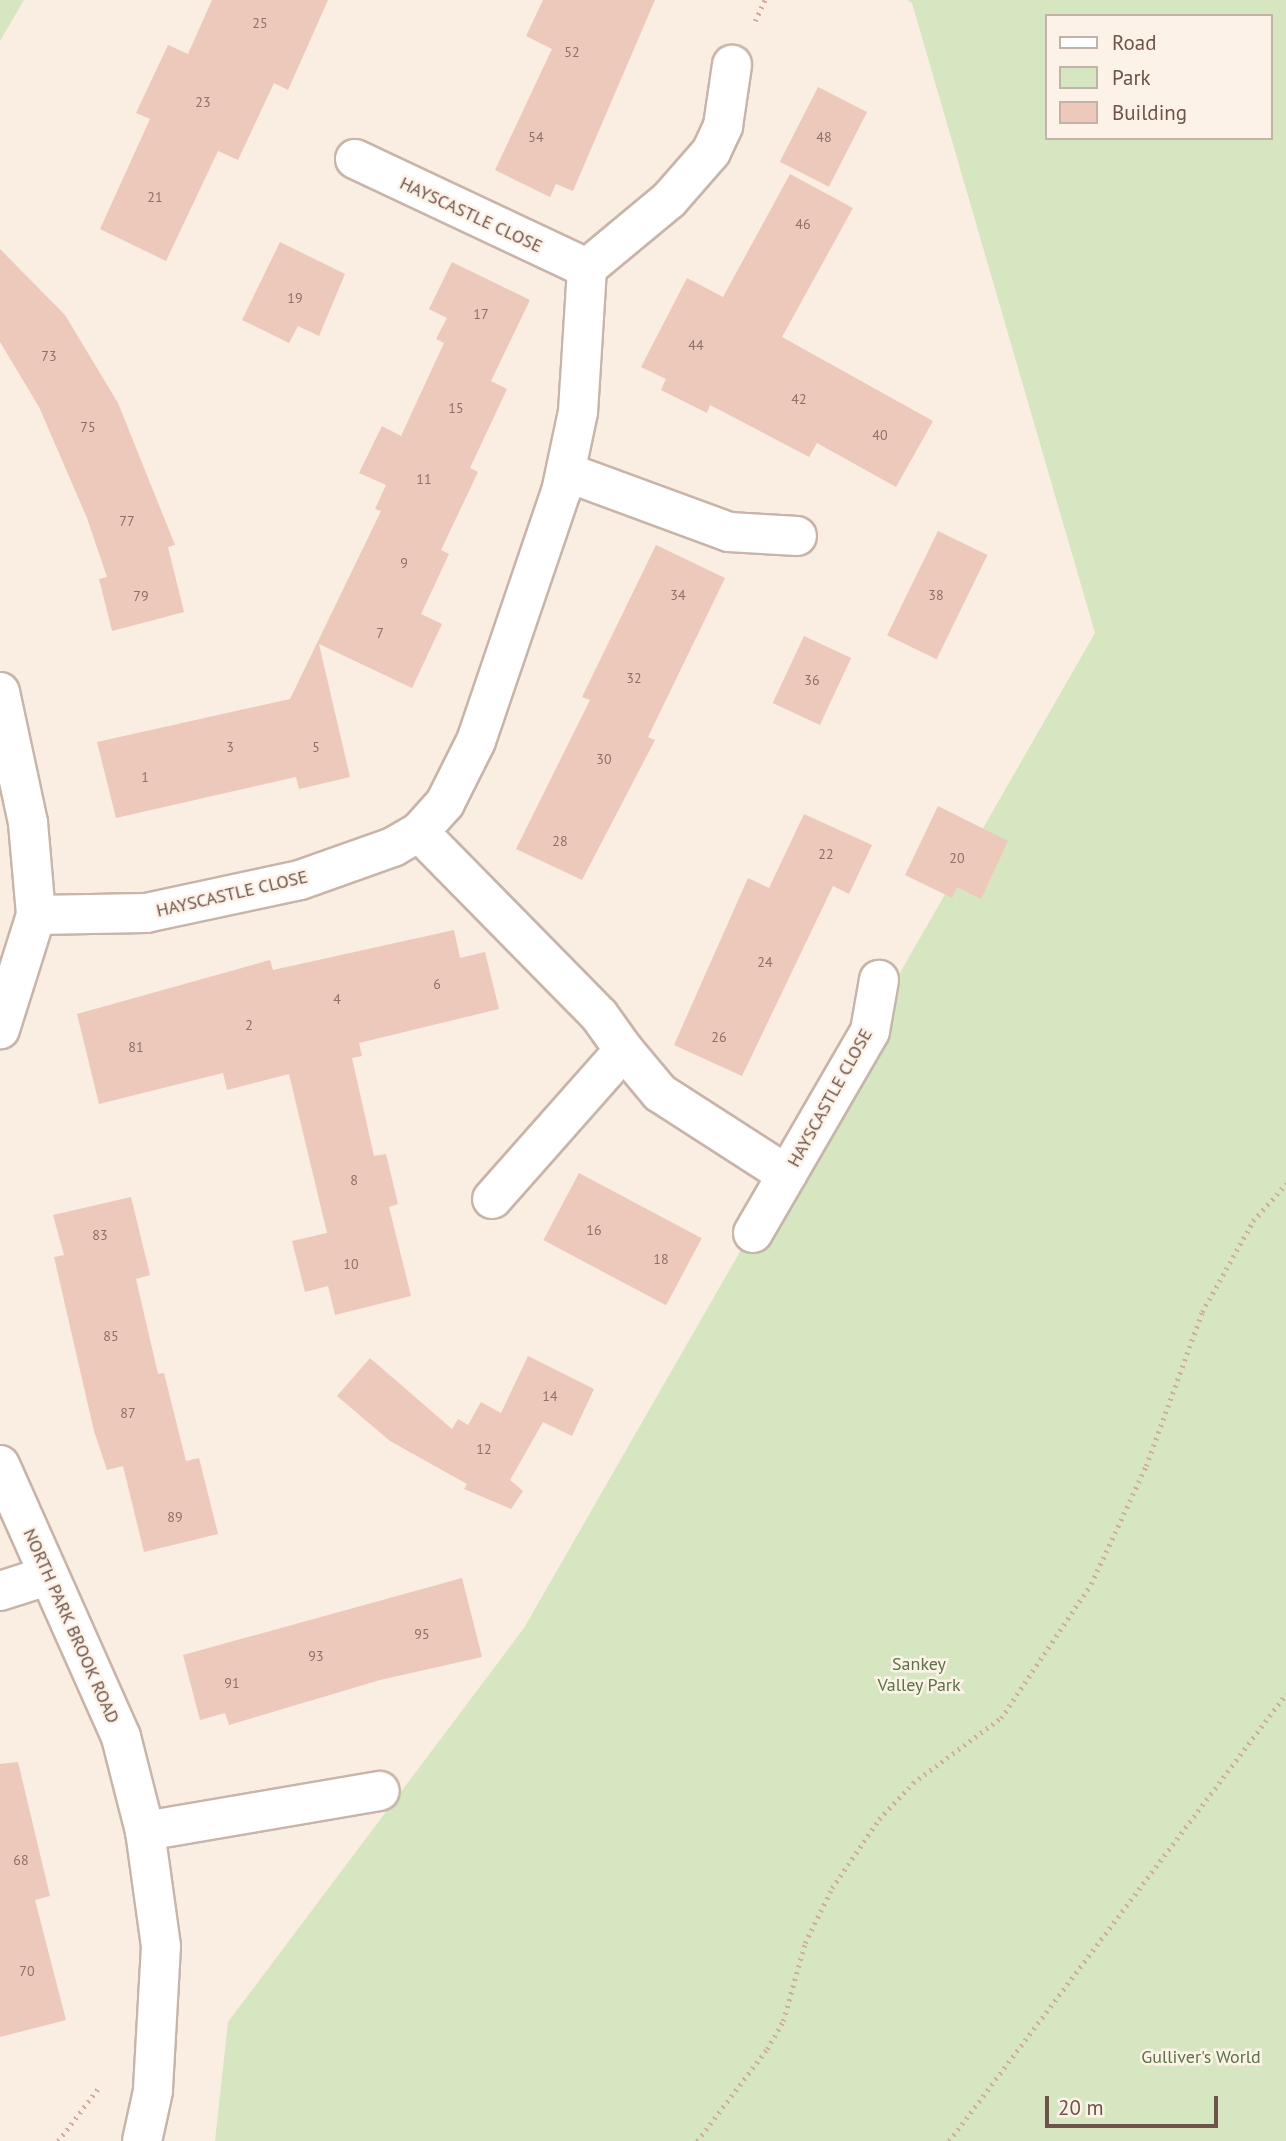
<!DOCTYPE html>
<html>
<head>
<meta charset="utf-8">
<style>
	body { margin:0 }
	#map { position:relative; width:1286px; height:2141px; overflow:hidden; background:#faede1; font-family:"PT Sans",sans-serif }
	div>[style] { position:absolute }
	.green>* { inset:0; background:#d5e6c1 }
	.building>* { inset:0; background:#edc9bb; transform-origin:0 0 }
	.path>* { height:4.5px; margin-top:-2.25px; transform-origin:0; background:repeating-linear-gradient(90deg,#d1ac9f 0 2px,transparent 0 7px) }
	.roads { filter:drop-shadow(2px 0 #c9b4a9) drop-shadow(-2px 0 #c9b4a9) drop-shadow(0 2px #c9b4a9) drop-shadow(0 -2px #c9b4a9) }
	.minor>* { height:38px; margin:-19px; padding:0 19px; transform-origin:19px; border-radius:19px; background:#fff }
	span { translate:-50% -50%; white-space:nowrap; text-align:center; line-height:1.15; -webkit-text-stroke:5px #fdf2e7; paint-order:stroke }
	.number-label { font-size:14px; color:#8e7066 }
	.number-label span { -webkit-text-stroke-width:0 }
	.street-label { font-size:18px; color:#6f534a }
	.park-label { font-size:18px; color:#587443 }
	.legend { position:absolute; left:1045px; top:14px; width:228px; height:126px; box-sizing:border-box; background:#fdf2e7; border:2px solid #c4b2a8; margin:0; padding:9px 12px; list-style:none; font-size:21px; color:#6f534a }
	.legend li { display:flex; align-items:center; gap:14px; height:35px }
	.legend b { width:35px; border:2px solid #c4b2a8 }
	.scale { position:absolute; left:1045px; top:2096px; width:173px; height:32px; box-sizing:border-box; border:4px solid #6f534a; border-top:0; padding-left:9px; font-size:21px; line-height:24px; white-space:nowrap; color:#6f534a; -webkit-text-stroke:5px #fdf2e7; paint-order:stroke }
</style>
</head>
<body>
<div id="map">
	<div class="green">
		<div style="clip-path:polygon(0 0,24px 0,0 41px)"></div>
		<div style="clip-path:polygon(evenodd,907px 0,1286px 0,1286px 2141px,215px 2141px,228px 2022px,524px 1628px,1095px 633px,912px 3px,907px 0,1046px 16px,1270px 16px,1270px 138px,1046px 138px,1046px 16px)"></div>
	</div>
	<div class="building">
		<div style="clip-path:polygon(212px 0,328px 0,288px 90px,274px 83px,238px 160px,218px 151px,166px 261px,100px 229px,150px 119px,136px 113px,168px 45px,188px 54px)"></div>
		<div style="clip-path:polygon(543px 0,655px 0,573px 191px,556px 184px,550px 197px,495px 170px,552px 49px,526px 36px)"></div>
		<div style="left:818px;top:87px;width:55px;height:84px;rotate:27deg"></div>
		<div style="clip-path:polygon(790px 174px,853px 208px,782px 337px,933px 421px,896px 487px,817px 443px,809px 457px,710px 405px,707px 413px,661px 390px,666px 379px,641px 367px,687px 278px,723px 297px)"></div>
		<div style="clip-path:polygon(280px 242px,345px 274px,319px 336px,298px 326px,289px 343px,242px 320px)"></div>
		<div style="clip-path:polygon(0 249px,65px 315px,118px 403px,175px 545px,168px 547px,184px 612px,112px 631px,99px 579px,107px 577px,87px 518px,39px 407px,0 342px)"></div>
		<div style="clip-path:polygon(452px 262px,530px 300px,491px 381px,507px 389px,470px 468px,478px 472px,441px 550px,449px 554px,421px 614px,442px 624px,412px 688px,319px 644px,350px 777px,299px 789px,296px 777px,116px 818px,97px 742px,290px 699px,381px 511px,375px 509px,386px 485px,359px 473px,382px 426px,401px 436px,444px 343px,436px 339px,447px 318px,429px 309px)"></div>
		<div style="left:938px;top:531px;width:55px;height:116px;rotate:26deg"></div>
		<div style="clip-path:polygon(656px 545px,725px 578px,648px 737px,655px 740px,582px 880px,516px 849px,590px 700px,582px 697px)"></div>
		<div style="left:804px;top:636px;width:52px;height:74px;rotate:25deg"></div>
		<div style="clip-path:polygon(938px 806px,1008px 841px,981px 899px,957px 887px,952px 898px,905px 875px)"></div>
		<div style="clip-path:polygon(804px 814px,872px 845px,849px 894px,833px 886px,742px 1076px,674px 1045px,748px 878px,769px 888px)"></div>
		<div style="clip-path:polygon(454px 930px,460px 958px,485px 952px,499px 1009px,359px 1043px,362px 1056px,352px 1058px,374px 1156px,386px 1154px,398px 1204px,389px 1207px,411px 1296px,335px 1315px,328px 1286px,305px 1292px,292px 1241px,327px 1233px,289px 1074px,227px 1090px,223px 1073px,99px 1104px,77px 1014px,270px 960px,273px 970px)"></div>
		<div style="left:579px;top:1173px;width:139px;height:76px;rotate:28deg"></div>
		<div style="clip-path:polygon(131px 1197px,150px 1275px,136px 1279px,158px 1374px,164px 1373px,186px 1461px,199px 1458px,218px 1534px,144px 1552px,123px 1466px,107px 1470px,94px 1431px,54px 1257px,64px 1255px,53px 1215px)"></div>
		<div style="clip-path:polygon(528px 1356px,594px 1389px,572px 1436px,543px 1422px,510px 1480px,523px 1491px,511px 1509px,464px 1489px,467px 1484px,390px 1441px,337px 1396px,370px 1358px,452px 1429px,458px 1419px,468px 1425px,481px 1402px,501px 1413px)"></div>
		<div style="clip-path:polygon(462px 1578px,482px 1657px,380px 1680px,229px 1725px,225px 1713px,200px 1720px,183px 1655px)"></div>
		<div style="clip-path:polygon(18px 1762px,50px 1896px,35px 1900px,66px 2020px,0 2037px,0 1764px)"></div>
	</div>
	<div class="path">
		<div style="left:755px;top:21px;width:23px;rotate:-65deg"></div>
		<div style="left:58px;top:2141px;width:69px;rotate:-52.6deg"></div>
		<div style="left:697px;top:2141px;width:116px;rotate:-52.7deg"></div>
		<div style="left:767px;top:2049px;width:32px;rotate:-60deg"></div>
		<div style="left:783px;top:2021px;width:81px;rotate:-74.2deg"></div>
		<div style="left:805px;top:1943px;width:61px;rotate:-63.9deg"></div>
		<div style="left:832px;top:1888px;width:83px;rotate:-55.7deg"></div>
		<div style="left:879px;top:1819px;width:50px;rotate:-46.6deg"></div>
		<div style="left:913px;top:1783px;width:109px;rotate:-36.5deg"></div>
		<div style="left:1001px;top:1718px;width:161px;rotate:-56.1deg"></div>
		<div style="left:1091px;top:1584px;width:130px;rotate:-65deg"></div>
		<div style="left:1146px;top:1466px;width:164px;rotate:-70deg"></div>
		<div style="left:1202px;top:1312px;width:104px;rotate:-60.7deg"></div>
		<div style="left:1253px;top:1221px;width:50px;rotate:-48.3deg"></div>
		<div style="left:949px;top:2141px;width:560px;rotate:-52.99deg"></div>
	</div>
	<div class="roads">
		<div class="minor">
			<div style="left:355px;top:159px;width:256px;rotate:25.2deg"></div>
			<div style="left:587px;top:268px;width:107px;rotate:-39.7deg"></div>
			<div style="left:669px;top:200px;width:64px;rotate:-48.8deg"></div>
			<div style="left:711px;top:152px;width:29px;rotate:-65deg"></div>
			<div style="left:723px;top:126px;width:62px;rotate:-81.6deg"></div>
			<div style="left:566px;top:472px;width:174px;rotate:20.2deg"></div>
			<div style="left:729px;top:532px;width:68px;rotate:3.4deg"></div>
			<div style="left:0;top:692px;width:134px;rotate:77.9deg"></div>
			<div style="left:28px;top:823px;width:92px;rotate:85deg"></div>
			<div style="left:36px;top:915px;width:120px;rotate:107.5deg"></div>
			<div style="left:419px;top:832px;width:257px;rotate:45.5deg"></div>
			<div style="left:599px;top:1015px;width:43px;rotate:54.5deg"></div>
			<div style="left:624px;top:1050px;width:199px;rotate:131.5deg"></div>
			<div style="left:36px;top:915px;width:110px;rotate:-1deg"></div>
			<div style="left:146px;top:913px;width:157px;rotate:-12.1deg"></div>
			<div style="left:300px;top:880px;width:99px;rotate:-19.5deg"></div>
			<div style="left:393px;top:847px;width:30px;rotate:-30deg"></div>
			<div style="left:419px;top:832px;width:39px;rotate:-48deg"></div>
			<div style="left:445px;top:803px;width:69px;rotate:-63.4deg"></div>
			<div style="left:476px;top:741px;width:263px;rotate:-71.2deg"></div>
			<div style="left:561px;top:492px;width:82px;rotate:-78deg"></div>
			<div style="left:578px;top:412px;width:144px;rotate:-86.4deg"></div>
			<div style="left:624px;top:1050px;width:56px;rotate:50.1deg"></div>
			<div style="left:660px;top:1093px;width:151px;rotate:32.8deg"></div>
			<div style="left:753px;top:1233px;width:233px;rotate:-59.9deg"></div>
			<div style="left:870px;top:1031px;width:52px;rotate:-80deg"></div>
			<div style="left:0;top:1465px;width:298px;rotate:66deg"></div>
			<div style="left:121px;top:1737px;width:97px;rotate:75.7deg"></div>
			<div style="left:145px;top:1831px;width:116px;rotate:82.1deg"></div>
			<div style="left:161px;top:1946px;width:145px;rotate:93.2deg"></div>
			<div style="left:153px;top:2091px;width:51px;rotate:102.4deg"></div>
			<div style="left:0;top:1591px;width:49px;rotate:-17.7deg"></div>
			<div style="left:145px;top:1831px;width:238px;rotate:-9.7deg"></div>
		</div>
	</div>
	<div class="number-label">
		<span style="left:260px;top:23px">25</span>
		<span style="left:572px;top:52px">52</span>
		<span style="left:203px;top:102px">23</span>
		<span style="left:536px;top:137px">54</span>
		<span style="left:824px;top:137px">48</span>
		<span style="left:155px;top:197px">21</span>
		<span style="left:803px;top:224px">46</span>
		<span style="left:295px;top:298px">19</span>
		<span style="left:481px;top:314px">17</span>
		<span style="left:696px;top:345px">44</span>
		<span style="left:49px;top:356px">73</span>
		<span style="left:799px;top:399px">42</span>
		<span style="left:456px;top:408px">15</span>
		<span style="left:88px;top:427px">75</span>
		<span style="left:880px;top:435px">40</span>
		<span style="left:424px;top:479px">11</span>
		<span style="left:127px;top:521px">77</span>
		<span style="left:404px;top:563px">9</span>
		<span style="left:678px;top:595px">34</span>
		<span style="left:936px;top:595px">38</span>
		<span style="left:141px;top:596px">79</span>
		<span style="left:380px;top:633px">7</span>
		<span style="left:634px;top:678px">32</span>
		<span style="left:812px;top:680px">36</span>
		<span style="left:230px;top:747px">3</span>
		<span style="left:316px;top:747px">5</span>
		<span style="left:604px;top:759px">30</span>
		<span style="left:145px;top:777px">1</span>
		<span style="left:560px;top:841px">28</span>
		<span style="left:826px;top:854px">22</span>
		<span style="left:957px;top:858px">20</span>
		<span style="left:765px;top:962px">24</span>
		<span style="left:437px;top:984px">6</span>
		<span style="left:337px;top:999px">4</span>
		<span style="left:249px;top:1025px">2</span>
		<span style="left:719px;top:1037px">26</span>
		<span style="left:136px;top:1047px">81</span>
		<span style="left:354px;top:1180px">8</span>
		<span style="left:594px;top:1230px">16</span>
		<span style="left:100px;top:1235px">83</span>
		<span style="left:661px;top:1259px">18</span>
		<span style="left:351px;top:1264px">10</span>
		<span style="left:111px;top:1336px">85</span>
		<span style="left:550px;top:1396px">14</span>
		<span style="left:128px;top:1413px">87</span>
		<span style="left:484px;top:1449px">12</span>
		<span style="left:175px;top:1517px">89</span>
		<span style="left:422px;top:1634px">95</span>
		<span style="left:316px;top:1656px">93</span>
		<span style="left:232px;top:1683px">91</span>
		<span style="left:21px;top:1860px">68</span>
		<span style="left:27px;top:1971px">70</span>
	</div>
	<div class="street-label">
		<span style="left:471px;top:215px;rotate:25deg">HAYSCASTLE CLOSE</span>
		<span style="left:232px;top:894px;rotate:-13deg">HAYSCASTLE CLOSE</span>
		<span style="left:830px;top:1098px;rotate:-61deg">HAYSCASTLE CLOSE</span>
		<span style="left:71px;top:1626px;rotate:66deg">NORTH PARK BROOK ROAD</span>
	</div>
	<div class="park-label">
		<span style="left:919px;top:1675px">Sankey<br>Valley Park</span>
		<span style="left:1201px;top:2057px">Gulliver's World</span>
	</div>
	<ul class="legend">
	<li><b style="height:9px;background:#fff"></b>Road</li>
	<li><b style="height:19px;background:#d5e6c1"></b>Park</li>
	<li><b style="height:19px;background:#edc9bb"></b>Building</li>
	</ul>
	<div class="scale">20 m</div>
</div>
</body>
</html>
